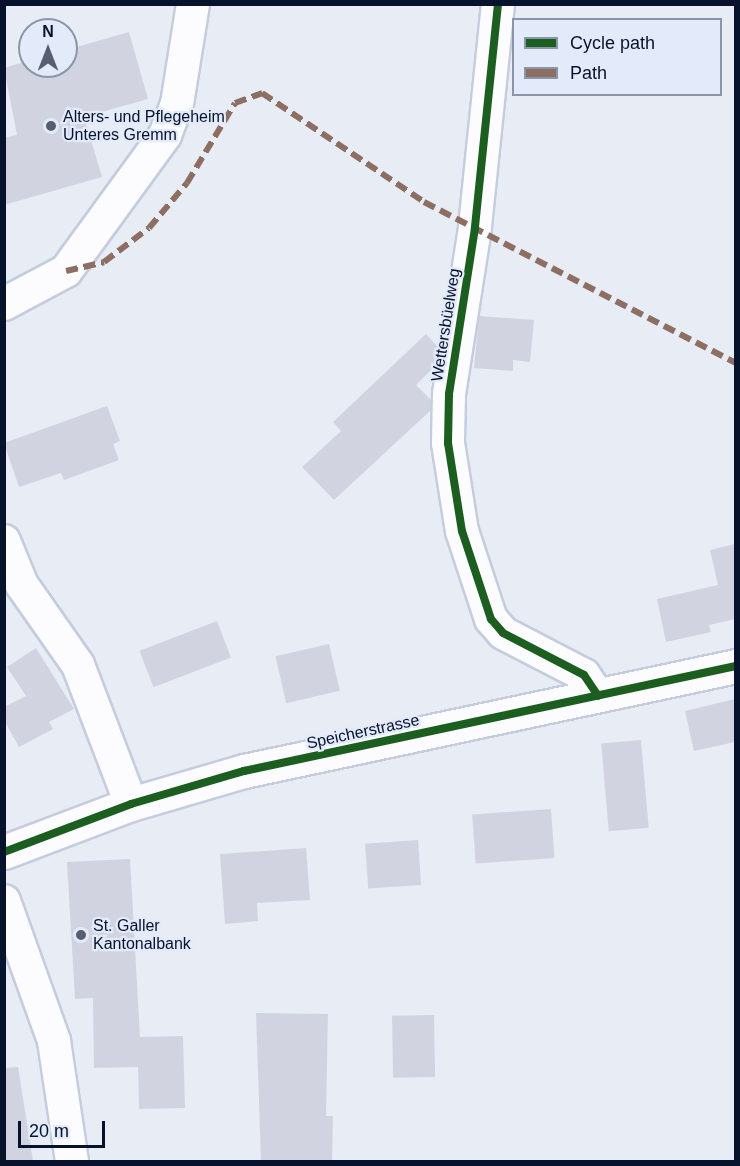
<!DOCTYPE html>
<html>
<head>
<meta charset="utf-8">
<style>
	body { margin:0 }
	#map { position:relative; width:740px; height:1166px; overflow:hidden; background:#e8ecf5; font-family:Arial,sans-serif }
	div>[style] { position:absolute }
	.building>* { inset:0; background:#d1d4e0; transform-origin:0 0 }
	.roads { filter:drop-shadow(2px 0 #c4ccde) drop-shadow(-2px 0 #c4ccde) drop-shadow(0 2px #c4ccde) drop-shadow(0 -2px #c4ccde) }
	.street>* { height:32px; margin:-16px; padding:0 16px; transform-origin:16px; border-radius:16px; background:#fcfcfe }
	.secondary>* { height:33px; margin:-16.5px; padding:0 16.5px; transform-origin:16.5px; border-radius:16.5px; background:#fcfcfe }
	.quiet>* { height:6px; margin-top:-3px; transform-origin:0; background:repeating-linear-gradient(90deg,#8d6e63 0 12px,transparent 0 18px) }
	.cycleway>* { height:8px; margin:-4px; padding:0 4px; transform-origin:4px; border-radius:4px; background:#1b5e20 }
	.dots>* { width:16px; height:16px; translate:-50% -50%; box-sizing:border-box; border:3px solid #e3ebfa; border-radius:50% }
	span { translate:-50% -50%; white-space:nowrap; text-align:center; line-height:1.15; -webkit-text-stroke:4.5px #e3ebfa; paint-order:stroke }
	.poi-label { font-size:16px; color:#07132c }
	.left { translate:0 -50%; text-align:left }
	.street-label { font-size:16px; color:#07132c }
	.frame { position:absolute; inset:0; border:6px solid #07132c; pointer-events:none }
	.legend { position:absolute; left:512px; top:18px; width:210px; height:78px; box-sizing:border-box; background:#e3ebfa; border:2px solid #8b95a8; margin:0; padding:8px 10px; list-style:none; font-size:18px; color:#07132c }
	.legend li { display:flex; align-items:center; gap:12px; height:30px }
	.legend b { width:30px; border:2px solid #8b95a8 }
	.north { position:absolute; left:18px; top:18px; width:60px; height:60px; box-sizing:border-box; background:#e3ebfa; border:2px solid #8b95a8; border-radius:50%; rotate:0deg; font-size:16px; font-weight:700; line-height:24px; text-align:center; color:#07132c }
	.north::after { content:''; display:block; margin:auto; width:21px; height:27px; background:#565f72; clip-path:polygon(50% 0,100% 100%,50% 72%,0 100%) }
	.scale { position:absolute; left:18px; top:1121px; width:87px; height:27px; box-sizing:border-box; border:3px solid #07132c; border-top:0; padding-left:8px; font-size:18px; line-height:21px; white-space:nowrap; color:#07132c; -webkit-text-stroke:4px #e3ebfa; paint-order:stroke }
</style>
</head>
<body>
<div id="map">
	<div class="building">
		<div style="clip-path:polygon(129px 32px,148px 99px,84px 117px,102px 177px,4px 205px,4px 138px,17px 135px,4px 68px,30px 60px,30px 66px,66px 66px,66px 50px)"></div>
		<div style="clip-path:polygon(479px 316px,534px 320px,530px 362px,513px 360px,513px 371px,474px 368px)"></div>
		<div style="clip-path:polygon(426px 334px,438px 347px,435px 366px,416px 385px,431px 400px,431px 410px,334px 500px,302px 467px,341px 431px,333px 422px)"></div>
		<div style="clip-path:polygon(107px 406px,120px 441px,113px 444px,119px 460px,64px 480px,61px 473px,19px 487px,4px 443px)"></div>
		<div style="clip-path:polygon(735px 544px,735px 619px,709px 625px,711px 632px,666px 642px,657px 599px,718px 585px,710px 550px)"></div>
		<div style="left:217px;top:621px;width:39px;height:83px;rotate:69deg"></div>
		<div style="left:329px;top:644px;width:48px;height:55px;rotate:77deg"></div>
		<div style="clip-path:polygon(36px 648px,74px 709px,49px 722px,53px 729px,19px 747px,4px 720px,4px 707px,26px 696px,7px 667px)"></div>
		<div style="clip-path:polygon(735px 699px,735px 742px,694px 751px,685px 711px)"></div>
		<div style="left:641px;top:740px;width:88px;height:40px;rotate:85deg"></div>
		<div style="left:551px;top:809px;width:49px;height:79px;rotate:86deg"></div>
		<div style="left:418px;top:840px;width:45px;height:53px;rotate:86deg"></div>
		<div style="clip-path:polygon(306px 848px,310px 900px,257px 903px,258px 921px,225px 924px,220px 854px)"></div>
		<div style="clip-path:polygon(130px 859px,140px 1037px,183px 1036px,185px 1108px,139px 1109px,138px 1067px,94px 1068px,93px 998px,75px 999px,67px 862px)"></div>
		<div style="clip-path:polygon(256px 1013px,328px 1014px,326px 1116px,333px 1116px,332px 1161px,261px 1161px)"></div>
		<div style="left:434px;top:1015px;width:62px;height:42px;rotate:89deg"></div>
		<div style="clip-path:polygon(18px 1067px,33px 1161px,4px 1161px,4px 1068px)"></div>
	</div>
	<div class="roads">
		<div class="street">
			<div style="left:498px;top:4px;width:225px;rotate:95.9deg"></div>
			<div style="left:475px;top:228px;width:168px;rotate:98.9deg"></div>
			<div style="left:449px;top:394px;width:49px;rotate:91.2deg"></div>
			<div style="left:448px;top:443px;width:89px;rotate:81deg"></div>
			<div style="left:462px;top:531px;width:93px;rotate:71.8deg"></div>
			<div style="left:491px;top:619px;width:18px;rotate:49deg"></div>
			<div style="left:503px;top:633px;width:91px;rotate:27.4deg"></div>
			<div style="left:584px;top:675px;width:25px;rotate:56deg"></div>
			<div style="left:4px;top:304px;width:70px;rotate:-28deg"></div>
			<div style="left:66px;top:271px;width:168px;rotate:-53.9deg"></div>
			<div style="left:165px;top:135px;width:33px;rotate:-69deg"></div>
			<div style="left:177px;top:104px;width:101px;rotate:-80.9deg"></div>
			<div style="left:4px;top:541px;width:48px;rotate:67.8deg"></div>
			<div style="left:22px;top:585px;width:98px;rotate:55deg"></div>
			<div style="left:78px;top:665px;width:149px;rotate:69.1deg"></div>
			<div style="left:4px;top:901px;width:149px;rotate:70.3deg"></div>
			<div style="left:54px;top:1041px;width:122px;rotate:81.5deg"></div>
		</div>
		<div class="secondary">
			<div style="left:4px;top:852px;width:136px;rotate:-20.7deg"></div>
			<div style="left:131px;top:804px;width:118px;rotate:-16.3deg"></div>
			<div style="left:244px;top:771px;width:503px;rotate:-12.05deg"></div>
		</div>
	</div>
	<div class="quiet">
		<div style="left:66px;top:271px;width:39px;rotate:-13deg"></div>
		<div style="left:104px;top:262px;width:56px;rotate:-37.1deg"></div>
		<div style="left:149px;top:228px;width:59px;rotate:-49.8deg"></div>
		<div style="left:187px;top:183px;width:93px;rotate:-59deg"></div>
		<div style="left:235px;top:103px;width:29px;rotate:-20deg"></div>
		<div style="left:262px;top:93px;width:195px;rotate:33.9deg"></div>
		<div style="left:424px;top:202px;width:351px;rotate:27.3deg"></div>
	</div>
	<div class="cycleway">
		<div style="left:498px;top:4px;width:225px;rotate:95.9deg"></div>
		<div style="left:475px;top:228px;width:168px;rotate:98.9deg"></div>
		<div style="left:449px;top:394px;width:49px;rotate:91.2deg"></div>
		<div style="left:448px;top:443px;width:89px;rotate:81deg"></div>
		<div style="left:462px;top:531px;width:93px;rotate:71.8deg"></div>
		<div style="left:491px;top:619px;width:18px;rotate:49deg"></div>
		<div style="left:503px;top:633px;width:91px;rotate:27.4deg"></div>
		<div style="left:584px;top:675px;width:25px;rotate:56deg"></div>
		<div style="left:4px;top:852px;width:136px;rotate:-20.7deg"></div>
		<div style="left:131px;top:804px;width:118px;rotate:-16.3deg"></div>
		<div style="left:244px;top:771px;width:503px;rotate:-12.05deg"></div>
	</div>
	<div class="dots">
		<div style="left:51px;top:126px;background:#565f72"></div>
		<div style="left:81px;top:935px;background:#565f72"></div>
	</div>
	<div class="poi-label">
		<span class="left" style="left:63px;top:126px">Alters- und Pflegeheim<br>Unteres Gremm</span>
		<span class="left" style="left:93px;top:935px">St. Galler<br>Kantonalbank</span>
	</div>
	<div class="street-label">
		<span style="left:446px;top:325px;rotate:-81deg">Wettersbüelweg</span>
		<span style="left:363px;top:732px;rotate:-12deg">Speicherstrasse</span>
	</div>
	<div class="frame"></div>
	<ul class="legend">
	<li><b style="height:8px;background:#1b5e20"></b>Cycle path</li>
	<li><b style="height:8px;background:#8d6e63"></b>Path</li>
	</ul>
	<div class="north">N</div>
	<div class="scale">20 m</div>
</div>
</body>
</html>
